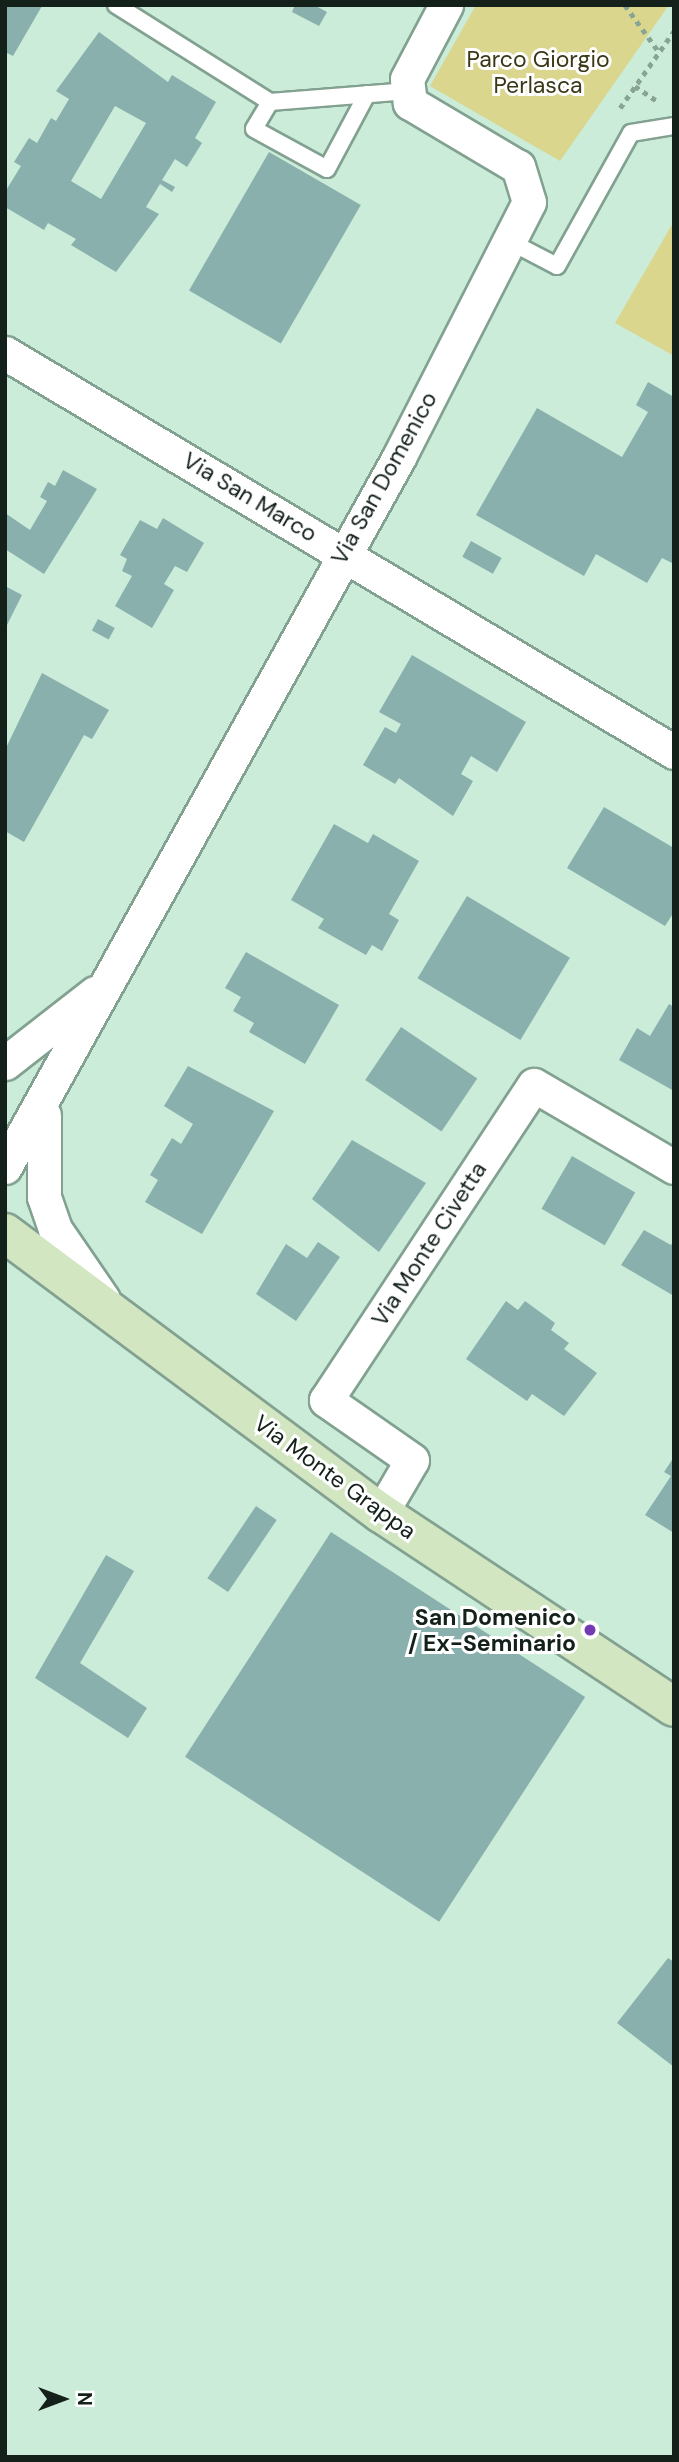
<!DOCTYPE html>
<html>
<head>
<meta charset="utf-8">
<style>
	body { margin:0 }
	#map { position:relative; width:679px; height:2462px; overflow:hidden; background:#caecd9; font-family:"DM Sans",sans-serif }
	div>[style] { position:absolute }
	.green>* { inset:0; background:#dad68e }
	.building>* { inset:0; background:#89b0ad; transform-origin:0 0 }
	.path>* { height:4.5px; margin-top:-2.25px; transform-origin:0; background:repeating-linear-gradient(90deg,#89a495 0 5px,transparent 0 10px) }
	.roads { filter:drop-shadow(2px 0 #82a190) drop-shadow(-2px 0 #82a190) drop-shadow(0 2px #82a190) drop-shadow(0 -2px #82a190) }
	.lane>* { height:16px; margin:-8px; padding:0 8px; transform-origin:8px; border-radius:8px; background:#fff }
	.street>* { height:33px; margin:-16.5px; padding:0 16.5px; transform-origin:16.5px; border-radius:16.5px; background:#fff }
	.secondary>* { height:38px; margin:-19px; padding:0 19px; transform-origin:19px; border-radius:19px; background:#d3e6c2 }
	.dots>* { width:19px; height:19px; translate:-50% -50%; box-sizing:border-box; border:4px solid #fff; border-radius:50% }
	span { translate:-50% -50%; white-space:nowrap; text-align:center; line-height:1.15; -webkit-text-stroke:6px #fff; paint-order:stroke }
	.park-label { font-size:23px; color:#3b3817 }
	.street-label { font-size:23px; color:#14211a }
	.poi-label { font-size:23px; color:#14211a; font-weight:700 }
	.right { translate:-100% -50%; text-align:right }
	.frame { position:absolute; inset:0; border:7px solid #14211a; pointer-events:none }
	.north { position:absolute; left:28px; top:2364px; width:70px; height:70px; -webkit-text-stroke:5px #fff; paint-order:stroke; rotate:90deg; font-size:19px; font-weight:700; line-height:28px; text-align:center; color:#14211a }
	.north::after { content:''; display:block; margin:auto; width:24px; height:32px; background:#14211a; clip-path:polygon(50% 0,100% 100%,50% 72%,0 100%) }
</style>
</head>
<body>
<div id="map">
	<div class="green">
		<div style="clip-path:polygon(476px 5px,669px 5px,560px 161px,430px 86px)"></div>
		<div style="clip-path:polygon(674px 221px,674px 356px,615px 323px)"></div>
	</div>
	<div class="building">
		<div style="clip-path:polygon(5px 5px,42px 6px,13px 56px,5px 52px)"></div>
		<div style="clip-path:polygon(295px 5px,314px 5px,327px 12px,319px 26px,292px 12px)"></div>
		<div style="clip-path:polygon(evenodd,99px 32px,168px 82px,172px 75px,216px 102px,195px 138px,202px 143px,187px 167px,175px 159px,162px 180px,175px 187px,172px 192px,160px 184px,146px 207px,159px 214px,116px 272px,71px 245px,76px 239px,48px 223px,44px 230px,5px 207px,5px 192px,21px 166px,14px 162px,29px 138px,37px 143px,51px 118px,56px 121px,69px 99px,56px 91px,99px 32px,115px 106px,146px 123px,101px 199px,71px 181px,115px 106px)"></div>
		<div style="left:269px;top:152px;width:106px;height:160px;rotate:30deg"></div>
		<div style="clip-path:polygon(648px 382px,674px 397px,674px 564px,662px 558px,647px 583px,596px 554px,584px 576px,476px 515px,537px 408px,622px 457px,648px 412px,636px 405px)"></div>
		<div style="clip-path:polygon(63px 470px,97px 489px,44px 574px,5px 549px,5px 513px,30px 530px,47px 501px,40px 497px,48px 482px,55px 486px)"></div>
		<div style="clip-path:polygon(163px 518px,204px 543px,187px 572px,175px 566px,164px 584px,174px 590px,152px 628px,115px 606px,132px 576px,122px 571px,127px 559px,120px 555px,140px 520px,157px 529px)"></div>
		<div style="left:471px;top:541px;width:35px;height:18px;rotate:29deg"></div>
		<div style="clip-path:polygon(5px 586px,22px 595px,5px 629px)"></div>
		<div style="left:98px;top:619px;width:19px;height:13px;rotate:28deg"></div>
		<div style="clip-path:polygon(412px 655px,526px 722px,497px 772px,471px 756px,461px 774px,473px 781px,453px 816px,399px 778px,395px 784px,363px 765px,385px 727px,396px 733px,401px 724px,379px 712px)"></div>
		<div style="clip-path:polygon(42px 673px,109px 710px,92px 739px,84px 735px,24px 842px,5px 831px,5px 750px)"></div>
		<div style="clip-path:polygon(604px 807px,674px 848px,674px 912px,665px 926px,567px 868px)"></div>
		<div style="clip-path:polygon(334px 824px,368px 843px,373px 834px,419px 861px,389px 914px,399px 920px,382px 951px,372px 945px,366px 955px,318px 928px,324px 919px,291px 900px)"></div>
		<div style="left:467px;top:896px;width:120px;height:96px;rotate:31deg"></div>
		<div style="clip-path:polygon(246px 952px,339px 1005px,305px 1064px,249px 1032px,254px 1023px,233px 1011px,241px 997px,225px 988px)"></div>
		<div style="clip-path:polygon(669px 1004px,674px 1007px,674px 1091px,619px 1060px,637px 1028px,650px 1036px)"></div>
		<div style="left:401px;top:1027px;width:92px;height:64px;rotate:34deg"></div>
		<div style="clip-path:polygon(188px 1066px,274px 1111px,202px 1234px,145px 1202px,158px 1180px,150px 1175px,172px 1138px,181px 1144px,193px 1124px,164px 1106px)"></div>
		<div style="clip-path:polygon(352px 1140px,426px 1183px,379px 1252px,312px 1199px)"></div>
		<div style="left:572px;top:1156px;width:73px;height:61px;rotate:30deg"></div>
		<div style="clip-path:polygon(644px 1230px,671px 1245px,674px 1240px,674px 1296px,621px 1265px)"></div>
		<div style="clip-path:polygon(318px 1242px,340px 1257px,296px 1321px,256px 1294px,286px 1244px,307px 1258px)"></div>
		<div style="clip-path:polygon(506px 1301px,518px 1310px,525px 1301px,555px 1323px,551px 1330px,569px 1343px,564px 1349px,597px 1373px,564px 1416px,532px 1394px,527px 1401px,466px 1359px)"></div>
		<div style="clip-path:polygon(674px 1457px,674px 1533px,645px 1515px,671px 1476px,664px 1472px)"></div>
		<div style="left:256px;top:1506px;width:25px;height:87px;rotate:34deg"></div>
		<div style="left:331px;top:1532px;width:303px;height:268px;rotate:33deg"></div>
		<div style="clip-path:polygon(106px 1555px,134px 1571px,80px 1663px,147px 1708px,128px 1738px,35px 1678px)"></div>
		<div style="clip-path:polygon(668px 1958px,674px 1962px,674px 2067px,617px 2023px)"></div>
	</div>
	<div class="path">
		<div style="left:625px;top:5px;width:58px;rotate:54.1deg"></div>
		<div style="left:635px;top:86px;width:27px;rotate:34deg"></div>
		<div style="left:620px;top:108px;width:94px;rotate:-55deg"></div>
	</div>
	<div class="roads">
		<div class="lane">
			<div style="left:116px;top:5px;width:182px;rotate:32.2deg"></div>
			<div style="left:270px;top:102px;width:139px;rotate:-4.5deg"></div>
			<div style="left:270px;top:102px;width:31px;rotate:121deg"></div>
			<div style="left:254px;top:129px;width:83px;rotate:28.7deg"></div>
			<div style="left:327px;top:169px;width:85px;rotate:-61.9deg"></div>
			<div style="left:507px;top:240px;width:56px;rotate:27.5deg"></div>
			<div style="left:557px;top:266px;width:152px;rotate:-60.9deg"></div>
			<div style="left:631px;top:133px;width:44px;rotate:-9.2deg"></div>
		</div>
		<div class="street">
			<div style="left:5px;top:353px;width:779px;rotate:30.81deg"></div>
			<div style="left:5px;top:1063px;width:114px;rotate:-37.9deg"></div>
			<div style="left:44px;top:1115px;width:82px;rotate:90deg"></div>
			<div style="left:44px;top:1197px;width:34px;rotate:71deg"></div>
			<div style="left:55px;top:1229px;width:85px;rotate:55.6deg"></div>
			<div style="left:5px;top:1167px;width:812px;rotate:-60.97deg"></div>
			<div style="left:399px;top:457px;width:286px;rotate:-63deg"></div>
			<div style="left:529px;top:202px;width:37px;rotate:-107deg"></div>
			<div style="left:518px;top:167px;width:126px;rotate:-149.3deg"></div>
			<div style="left:410px;top:103px;width:24px;rotate:-97deg"></div>
			<div style="left:407px;top:79px;width:84px;rotate:-62.2deg"></div>
			<div style="left:381px;top:1513px;width:61px;rotate:-59.7deg"></div>
			<div style="left:412px;top:1460px;width:105px;rotate:-145.1deg"></div>
			<div style="left:326px;top:1400px;width:377px;rotate:-56.6deg"></div>
			<div style="left:534px;top:1085px;width:162px;rotate:30.4deg"></div>
		</div>
		<div class="secondary">
			<div style="left:5px;top:1233px;width:469px;rotate:36.7deg"></div>
			<div style="left:381px;top:1513px;width:351px;rotate:33.5deg"></div>
		</div>
	</div>
	<div class="dots">
		<div style="left:590px;top:1630px;background:#733bb1"></div>
	</div>
	<div class="park-label">
		<span style="left:538px;top:72px">Parco Giorgio<br>Perlasca</span>
	</div>
	<div class="street-label">
		<span style="left:384px;top:478px;rotate:-61deg">Via San Domenico</span>
		<span style="left:250px;top:497px;rotate:31deg">Via San Marco</span>
		<span style="left:429px;top:1244px;rotate:-57deg">Via Monte Civetta</span>
		<span style="left:335px;top:1477px;rotate:36deg">Via Monte Grappa</span>
	</div>
	<div class="poi-label">
		<span class="right" style="left:576px;top:1630px">San Domenico<br>/ Ex-Seminario</span>
	</div>
	<div class="frame"></div>
	<div class="north">N</div>
</div>
</body>
</html>
